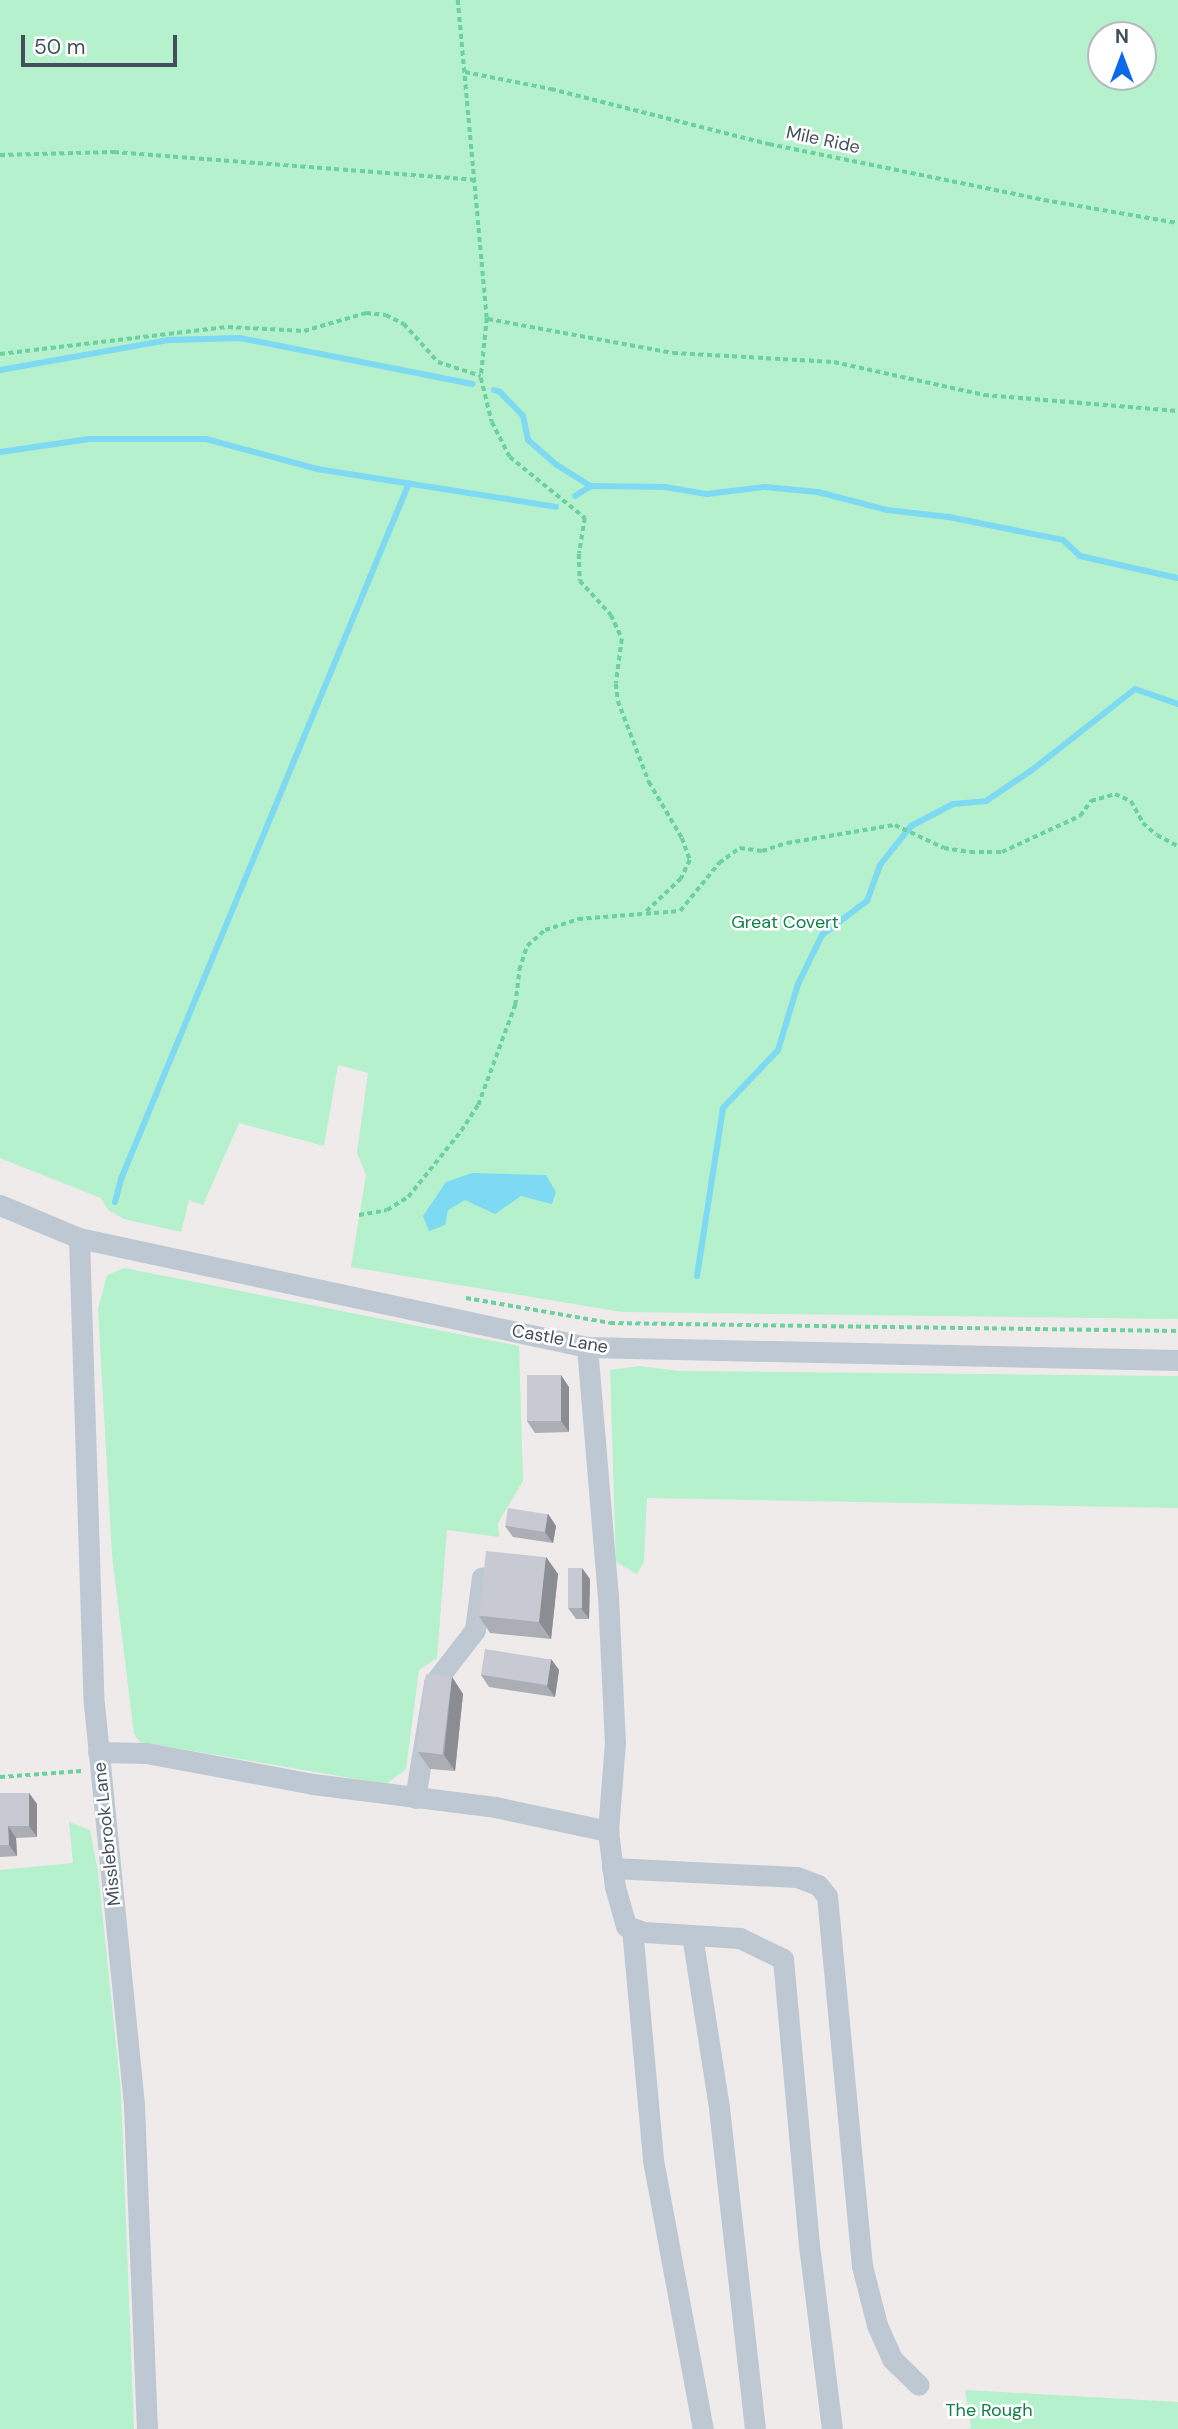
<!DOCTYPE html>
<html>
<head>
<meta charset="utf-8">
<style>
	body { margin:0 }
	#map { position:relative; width:1178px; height:2429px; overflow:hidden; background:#efebeb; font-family:"DM Sans",sans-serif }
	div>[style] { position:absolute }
	.green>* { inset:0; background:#b4f1cc }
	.water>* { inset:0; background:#7ed9f2 }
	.stream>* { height:6px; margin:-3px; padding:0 3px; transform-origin:3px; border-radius:3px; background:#7ed9f2 }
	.path>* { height:3.5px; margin-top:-1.75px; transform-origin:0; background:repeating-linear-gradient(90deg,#6ad19f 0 5px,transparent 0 8.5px) }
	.minor>* { height:21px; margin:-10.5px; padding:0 10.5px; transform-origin:10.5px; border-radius:10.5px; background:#bdc8d3 }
	.wall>* { inset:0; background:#abaeb5 }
	.shaded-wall>* { inset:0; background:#8b8d93 }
	.building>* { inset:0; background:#c7cad2; transform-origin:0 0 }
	span { translate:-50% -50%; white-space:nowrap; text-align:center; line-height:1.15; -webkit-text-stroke:5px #fff; paint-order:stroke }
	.street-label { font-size:18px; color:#434f5a }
	.park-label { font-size:18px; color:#107f48 }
	.north { position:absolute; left:1087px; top:21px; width:70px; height:70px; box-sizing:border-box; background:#fff; border:2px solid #b4b9bd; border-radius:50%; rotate:0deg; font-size:19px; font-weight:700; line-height:28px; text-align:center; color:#434f5a }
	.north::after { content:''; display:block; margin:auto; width:24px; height:32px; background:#0c6ae8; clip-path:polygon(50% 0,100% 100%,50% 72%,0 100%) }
	.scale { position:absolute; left:21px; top:35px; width:156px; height:32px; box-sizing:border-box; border:4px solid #434f5a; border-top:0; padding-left:9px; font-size:21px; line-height:24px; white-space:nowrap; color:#434f5a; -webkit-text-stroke:5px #fff; paint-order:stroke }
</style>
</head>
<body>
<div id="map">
	<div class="green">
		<div style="clip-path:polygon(evenodd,0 0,1178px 0,1178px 1319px,622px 1312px,351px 1267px,366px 1175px,357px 1153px,368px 1073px,338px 1065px,324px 1146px,239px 1123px,203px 1205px,189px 1200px,181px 1232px,124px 1219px,108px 1210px,101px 1198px,0 1158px,0 0,1101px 35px,1143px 35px,1143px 77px,1101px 77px,1101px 35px)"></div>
		<div style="clip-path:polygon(124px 1268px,519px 1346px,523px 1481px,498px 1523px,499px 1537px,447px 1530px,437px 1658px,419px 1670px,406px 1769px,386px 1784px,140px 1742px,134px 1734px,112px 1555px,98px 1309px,107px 1275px)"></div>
		<div style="clip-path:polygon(639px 1366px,679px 1371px,1178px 1376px,1178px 1508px,647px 1498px,644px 1561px,637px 1574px,616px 1562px,610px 1370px)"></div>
		<div style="clip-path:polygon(69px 1822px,90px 1830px,98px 1872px,121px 2093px,134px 2429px,0 2429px,0 1870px,73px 1863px)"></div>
		<div style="clip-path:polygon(965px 2390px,1178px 2402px,1178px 2429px,967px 2429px,971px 2428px)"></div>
	</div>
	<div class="water">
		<div style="clip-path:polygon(472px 1173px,546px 1175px,556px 1192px,552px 1204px,521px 1196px,495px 1214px,465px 1200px,448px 1210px,445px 1225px,429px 1231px,423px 1216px,446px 1182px)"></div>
	</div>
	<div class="stream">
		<div style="left:0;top:370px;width:172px;rotate:-10.1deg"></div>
		<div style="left:169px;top:340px;width:71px;rotate:-1.6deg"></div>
		<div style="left:240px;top:338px;width:237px;rotate:11.2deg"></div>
		<div style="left:494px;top:390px;width:6px;rotate:18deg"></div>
		<div style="left:500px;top:392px;width:33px;rotate:46deg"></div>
		<div style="left:523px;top:416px;width:25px;rotate:78deg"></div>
		<div style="left:528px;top:440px;width:38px;rotate:41deg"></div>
		<div style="left:557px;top:465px;width:40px;rotate:32deg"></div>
		<div style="left:0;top:452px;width:90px;rotate:-8.3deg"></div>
		<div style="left:89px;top:439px;width:117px"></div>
		<div style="left:206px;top:439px;width:115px;rotate:15.1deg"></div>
		<div style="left:317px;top:469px;width:242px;rotate:9deg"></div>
		<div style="left:575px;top:496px;width:19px;rotate:-32deg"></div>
		<div style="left:591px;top:486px;width:74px;rotate:0.8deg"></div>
		<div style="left:665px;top:487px;width:43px;rotate:9.5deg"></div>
		<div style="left:707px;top:494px;width:58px;rotate:-6.9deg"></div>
		<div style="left:765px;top:487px;width:53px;rotate:5.4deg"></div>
		<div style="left:818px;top:492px;width:71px;rotate:14.6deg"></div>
		<div style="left:887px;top:510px;width:62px;rotate:6.4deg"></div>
		<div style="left:949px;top:517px;width:116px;rotate:11.4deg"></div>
		<div style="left:1063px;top:540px;width:23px;rotate:43deg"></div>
		<div style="left:1080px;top:556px;width:100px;rotate:12.7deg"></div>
		<div style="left:115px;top:1202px;width:24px;rotate:-75deg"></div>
		<div style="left:121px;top:1179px;width:753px;rotate:-67.52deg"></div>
		<div style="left:697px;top:1276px;width:170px;rotate:-81.2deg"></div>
		<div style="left:723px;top:1108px;width:80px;rotate:-46.5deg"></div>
		<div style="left:778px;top:1050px;width:69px;rotate:-73.1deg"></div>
		<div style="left:798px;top:984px;width:55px;rotate:-63.9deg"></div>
		<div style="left:822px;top:935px;width:56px;rotate:-37.1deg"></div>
		<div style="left:867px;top:901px;width:38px;rotate:-70deg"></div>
		<div style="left:880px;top:865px;width:50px;rotate:-51.5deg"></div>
		<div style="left:911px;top:826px;width:47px;rotate:-27.6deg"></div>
		<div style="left:953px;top:804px;width:33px;rotate:-5deg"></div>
		<div style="left:986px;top:801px;width:55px;rotate:-34deg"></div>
		<div style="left:1032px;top:770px;width:131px;rotate:-38.2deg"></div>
		<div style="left:1135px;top:689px;width:46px;rotate:19.2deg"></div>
	</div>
	<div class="path">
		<div style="left:458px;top:0;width:319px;rotate:84.8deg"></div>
		<div style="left:487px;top:318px;width:60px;rotate:95.7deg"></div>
		<div style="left:481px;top:378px;width:45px;rotate:76deg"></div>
		<div style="left:492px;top:422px;width:39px;rotate:63deg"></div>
		<div style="left:510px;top:457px;width:97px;rotate:39.1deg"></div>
		<div style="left:585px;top:518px;width:36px;rotate:99deg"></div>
		<div style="left:579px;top:554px;width:27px;rotate:88deg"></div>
		<div style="left:580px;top:581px;width:46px;rotate:47.6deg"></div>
		<div style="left:611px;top:615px;width:26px;rotate:65deg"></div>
		<div style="left:622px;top:639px;width:45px;rotate:97.6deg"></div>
		<div style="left:616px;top:684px;width:17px;rotate:83deg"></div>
		<div style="left:618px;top:701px;width:87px;rotate:69.1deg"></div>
		<div style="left:649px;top:782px;width:65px;rotate:59.5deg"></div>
		<div style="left:682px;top:838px;width:23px;rotate:70deg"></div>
		<div style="left:690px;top:860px;width:21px;rotate:115deg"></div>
		<div style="left:681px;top:879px;width:50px;rotate:136.6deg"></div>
		<div style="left:465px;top:72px;width:88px;rotate:11.2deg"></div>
		<div style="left:551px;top:89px;width:225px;rotate:14.2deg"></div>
		<div style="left:769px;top:144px;width:281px;rotate:11.5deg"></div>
		<div style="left:1044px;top:200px;width:136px;rotate:9.7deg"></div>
		<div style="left:0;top:155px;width:114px;rotate:-1.5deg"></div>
		<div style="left:114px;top:152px;width:361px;rotate:4.4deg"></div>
		<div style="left:488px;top:319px;width:188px;rotate:10.4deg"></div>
		<div style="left:673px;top:353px;width:161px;rotate:3.2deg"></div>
		<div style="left:834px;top:362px;width:154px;rotate:12.4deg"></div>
		<div style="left:984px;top:395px;width:195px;rotate:4.7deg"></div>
		<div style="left:0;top:354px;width:230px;rotate:-6.8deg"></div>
		<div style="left:228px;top:327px;width:76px;rotate:3deg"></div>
		<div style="left:304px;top:331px;width:65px;rotate:-16.2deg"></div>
		<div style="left:366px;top:313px;width:20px;rotate:6deg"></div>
		<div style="left:386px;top:315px;width:20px;rotate:27deg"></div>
		<div style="left:404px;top:324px;width:51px;rotate:48.2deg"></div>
		<div style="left:438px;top:362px;width:45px;rotate:18deg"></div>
		<div style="left:359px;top:1215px;width:28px;rotate:-10deg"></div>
		<div style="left:387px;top:1210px;width:25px;rotate:-32deg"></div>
		<div style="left:408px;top:1197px;width:85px;rotate:-51.2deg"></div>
		<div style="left:461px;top:1131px;width:31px;rotate:-57deg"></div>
		<div style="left:478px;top:1105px;width:107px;rotate:-69.7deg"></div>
		<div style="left:515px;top:1005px;width:35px;rotate:-83deg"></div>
		<div style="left:519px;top:970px;width:25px;rotate:-72deg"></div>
		<div style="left:527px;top:946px;width:24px;rotate:-42deg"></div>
		<div style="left:545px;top:930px;width:35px;rotate:-18deg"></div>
		<div style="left:578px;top:919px;width:102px;rotate:-4.5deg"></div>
		<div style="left:680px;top:911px;width:62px;rotate:-50.9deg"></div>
		<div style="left:719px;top:863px;width:26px;rotate:-36deg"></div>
		<div style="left:740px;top:848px;width:22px;rotate:8deg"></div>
		<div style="left:762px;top:851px;width:26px;rotate:-18deg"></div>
		<div style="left:787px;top:843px;width:109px;rotate:-9.5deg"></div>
		<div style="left:895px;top:825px;width:54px;rotate:25.1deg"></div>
		<div style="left:944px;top:848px;width:26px;rotate:9deg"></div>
		<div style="left:970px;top:852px;width:32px"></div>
		<div style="left:1002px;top:852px;width:86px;rotate:-24.8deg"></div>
		<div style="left:1080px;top:816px;width:19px;rotate:-54deg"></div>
		<div style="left:1091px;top:801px;width:25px;rotate:-16deg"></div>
		<div style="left:1115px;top:794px;width:17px;rotate:24deg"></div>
		<div style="left:1131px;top:801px;width:25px;rotate:61deg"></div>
		<div style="left:1143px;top:823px;width:18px;rotate:41deg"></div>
		<div style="left:1157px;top:835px;width:24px;rotate:28deg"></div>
		<div style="left:466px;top:1298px;width:146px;rotate:9.8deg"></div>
		<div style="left:610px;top:1323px;width:568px;rotate:0.81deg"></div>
		<div style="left:0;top:1777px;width:82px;rotate:-4.2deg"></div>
	</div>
	<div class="minor">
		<div style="left:0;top:1205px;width:86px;rotate:22.7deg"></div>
		<div style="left:79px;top:1238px;width:520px;rotate:12.11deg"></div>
		<div style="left:587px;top:1347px;width:591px;rotate:1.26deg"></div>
		<div style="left:79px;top:1238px;width:466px;rotate:88.2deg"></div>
		<div style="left:94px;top:1704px;width:404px;rotate:84.3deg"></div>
		<div style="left:134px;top:2106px;width:323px;rotate:87.7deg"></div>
		<div style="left:587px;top:1347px;width:250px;rotate:85.2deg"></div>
		<div style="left:608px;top:1596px;width:146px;rotate:87.3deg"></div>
		<div style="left:615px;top:1742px;width:89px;rotate:94.5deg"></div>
		<div style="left:98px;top:1752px;width:48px;rotate:1.2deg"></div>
		<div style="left:146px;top:1753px;width:170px;rotate:10.5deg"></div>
		<div style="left:313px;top:1784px;width:183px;rotate:7.2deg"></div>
		<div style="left:495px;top:1807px;width:116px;rotate:12deg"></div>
		<div style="left:608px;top:1831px;width:56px;rotate:82.9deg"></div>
		<div style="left:615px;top:1887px;width:41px;rotate:74.2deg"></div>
		<div style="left:626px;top:1926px;width:19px;rotate:18deg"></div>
		<div style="left:644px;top:1932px;width:96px;rotate:3.6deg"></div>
		<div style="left:740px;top:1938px;width:48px;rotate:26deg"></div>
		<div style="left:783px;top:1959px;width:295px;rotate:84.8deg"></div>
		<div style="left:810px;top:2253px;width:177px;rotate:82.9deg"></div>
		<div style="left:415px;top:1798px;width:117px;rotate:-80.6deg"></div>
		<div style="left:434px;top:1683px;width:67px;rotate:-52.3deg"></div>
		<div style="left:475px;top:1630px;width:53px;rotate:-82.5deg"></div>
		<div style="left:612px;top:1868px;width:185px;rotate:2.8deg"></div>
		<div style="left:797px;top:1877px;width:22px;rotate:21deg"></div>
		<div style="left:818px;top:1885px;width:14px;rotate:51deg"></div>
		<div style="left:827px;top:1896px;width:372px;rotate:84.6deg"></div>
		<div style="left:862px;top:2266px;width:61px;rotate:75.7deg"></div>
		<div style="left:877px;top:2325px;width:37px;rotate:66deg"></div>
		<div style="left:892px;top:2359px;width:37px;rotate:44deg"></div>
		<div style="left:632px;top:1928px;width:233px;rotate:84.8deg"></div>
		<div style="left:653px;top:2160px;width:274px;rotate:79.5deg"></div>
		<div style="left:692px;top:1935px;width:175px;rotate:81.1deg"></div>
		<div style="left:719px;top:2108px;width:323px;rotate:83.6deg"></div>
	</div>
	<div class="wall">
		<div style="clip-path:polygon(569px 1387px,569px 1432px,535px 1433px,527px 1421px)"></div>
		<div style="clip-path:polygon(548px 1514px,556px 1526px,553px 1543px,513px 1537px,505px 1526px)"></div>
		<div style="clip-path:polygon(546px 1557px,558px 1574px,551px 1639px,490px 1633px,479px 1616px)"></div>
		<div style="clip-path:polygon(590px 1579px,589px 1619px,576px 1619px,568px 1608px)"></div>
		<div style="clip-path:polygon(551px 1659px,559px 1670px,555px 1697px,489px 1687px,481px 1675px)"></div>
		<div style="clip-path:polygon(452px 1677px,463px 1694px,455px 1771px,430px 1769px,418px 1752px)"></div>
		<div style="clip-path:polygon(0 1793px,29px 1793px,37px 1804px,37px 1837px,16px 1838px,17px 1856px,0 1857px)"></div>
	</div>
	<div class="shaded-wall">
		<div style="clip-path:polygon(561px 1375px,569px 1387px,569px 1432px,561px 1421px)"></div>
		<div style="clip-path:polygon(548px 1514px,556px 1526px,553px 1543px,545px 1532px)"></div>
		<div style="clip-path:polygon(546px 1557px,558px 1574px,551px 1639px,539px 1622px)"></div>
		<div style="clip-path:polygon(582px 1568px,590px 1579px,589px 1619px,581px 1608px)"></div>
		<div style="clip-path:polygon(551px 1659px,559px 1670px,555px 1697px,547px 1686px)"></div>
		<div style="clip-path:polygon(452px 1677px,463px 1694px,455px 1771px,444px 1755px)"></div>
		<div style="clip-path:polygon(29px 1793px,37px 1804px,37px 1837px,29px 1826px)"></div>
		<div style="clip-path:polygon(8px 1826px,16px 1838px,17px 1856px,9px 1845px)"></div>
	</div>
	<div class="building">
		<div style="left:527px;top:1375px;width:34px;height:46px"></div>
		<div style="left:508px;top:1508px;width:40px;height:18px;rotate:9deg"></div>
		<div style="left:486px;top:1551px;width:60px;height:65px;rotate:6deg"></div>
		<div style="left:568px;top:1568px;width:14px;height:40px"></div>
		<div style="left:485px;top:1649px;width:67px;height:26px;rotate:9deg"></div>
		<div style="left:426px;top:1674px;width:26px;height:78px;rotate:7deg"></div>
		<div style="clip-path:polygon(0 1793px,29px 1793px,29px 1826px,8px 1826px,9px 1845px,0 1845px)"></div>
	</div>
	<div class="street-label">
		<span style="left:823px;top:140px;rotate:12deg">Mile Ride</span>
		<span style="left:560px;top:1339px;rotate:10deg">Castle Lane</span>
		<span style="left:107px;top:1834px;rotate:-96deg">Misslebrook Lane</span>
	</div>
	<div class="park-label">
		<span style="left:785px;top:922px">Great Covert</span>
		<span style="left:989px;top:2410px">The Rough</span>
	</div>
	<div class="north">N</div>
	<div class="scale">50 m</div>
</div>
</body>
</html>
